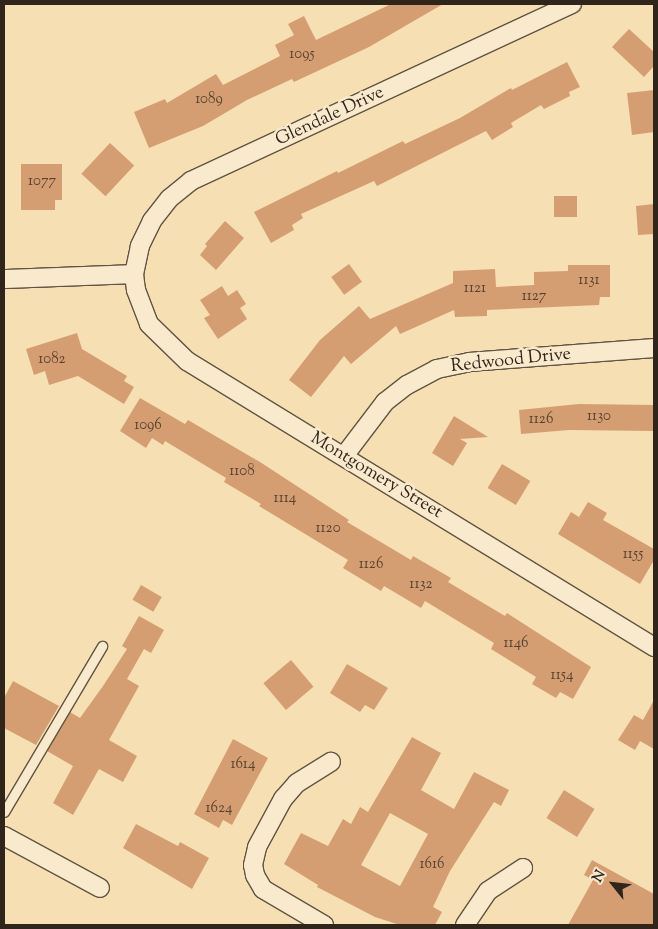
<!DOCTYPE html>
<html>
<head>
<meta charset="utf-8">
<style>
	body { margin:0 }
	#map { position:relative; width:658px; height:929px; overflow:hidden; background:#f6dfb3; font-family:"Sorts Mill Goudy",serif }
	div>[style] { position:absolute }
	.building>* { inset:0; background:#d59e72; transform-origin:0 0 }
	.roads { filter:drop-shadow(1px 0 #615441) drop-shadow(-1px 0 #615441) drop-shadow(0 1px #615441) drop-shadow(0 -1px #615441) }
	.lane>* { height:9px; margin:-4.5px; padding:0 4.5px; transform-origin:4.5px; border-radius:4.5px; background:#f9eace }
	.street>* { height:18px; margin:-9px; padding:0 9px; transform-origin:9px; border-radius:9px; background:#f9eace }
	span { translate:-50% -50%; white-space:nowrap; text-align:center; line-height:1.15; -webkit-text-stroke:5px #f9eace; paint-order:stroke }
	.number-label { font-size:15px; color:#584331 }
	.number-label span { -webkit-text-stroke-width:0 }
	.street-label { font-size:18px; color:#2f251b }
	.frame { position:absolute; inset:0; border:5px solid #2f251b; pointer-events:none }
	.north { position:absolute; left:588px; top:859px; width:50px; height:50px; -webkit-text-stroke:4px #f9eace; paint-order:stroke; rotate:299deg; font-size:14px; font-weight:700; line-height:20px; text-align:center; color:#2f251b }
	.north::after { content:''; display:block; margin:auto; width:18px; height:22px; background:#2f251b; clip-path:polygon(50% 0,100% 100%,50% 72%,0 100%) }
</style>
</head>
<body>
<div id="map">
	<div class="building">
		<div style="clip-path:polygon(391px 4px,443px 4px,369px 47px,294px 82px,292px 79px,247px 100px,203px 126px,149px 148px,134px 112px,165px 99px,167px 103px,216px 74px,223px 85px,280px 56px,275px 45px,294px 35px,288px 24px,304px 16px,316px 40px)"></div>
		<div style="clip-path:polygon(629px 29px,654px 52px,654px 66px,644px 77px,612px 47px)"></div>
		<div style="clip-path:polygon(567px 62px,580px 87px,569px 92px,570px 96px,544px 109px,541px 105px,511px 123px,513px 127px,492px 140px,486px 131px,377px 186px,374px 181px,301px 214px,303px 218px,292px 225px,294px 230px,271px 243px,254px 212px,337px 171px,338px 173px,403px 141px,405px 144px,460px 118px,511px 88px,512px 90px)"></div>
		<div style="clip-path:polygon(654px 90px,654px 132px,632px 135px,627px 93px)"></div>
		<div style="left:110px;top:143px;width:33px;height:42px;rotate:43deg"></div>
		<div style="clip-path:polygon(21px 164px,62px 164px,62px 200px,55px 200px,55px 210px,21px 210px)"></div>
		<div style="left:577px;top:196px;width:21px;height:23px;rotate:90deg"></div>
		<div style="clip-path:polygon(654px 204px,654px 234px,638px 235px,636px 206px)"></div>
		<div style="clip-path:polygon(225px 221px,244px 238px,216px 270px,200px 255px,207px 246px,205px 244px)"></div>
		<div style="left:349px;top:264px;width:22px;height:22px;rotate:54deg"></div>
		<div style="clip-path:polygon(568px 265px,610px 265px,610px 297px,600px 297px,599px 305px,487px 310px,487px 316px,455px 317px,454px 310px,400px 334px,396px 326px,351px 364px,344px 356px,311px 397px,289px 380px,320px 340px,359px 306px,370px 319px,453px 283px,453px 271px,495px 269px,496px 287px,534px 285px,534px 272px,568px 271px)"></div>
		<div style="clip-path:polygon(222px 286px,228px 296px,237px 290px,246px 304px,240px 308px,247px 319px,218px 339px,204px 318px,210px 315px,200px 300px)"></div>
		<div style="clip-path:polygon(77px 333px,82px 349px,127px 376px,124px 381px,134px 387px,124px 404px,78px 376px,49px 385px,45px 371px,34px 375px,26px 349px)"></div>
		<div style="clip-path:polygon(140px 398px,185px 424px,188px 420px,260px 462px,349px 520px,347px 522px,411px 560px,413px 556px,451px 578px,448px 582px,505px 616px,507px 613px,591px 667px,573px 699px,560px 692px,556px 698px,532px 684px,536px 677px,491px 649px,494px 643px,425px 601px,421px 608px,384px 586px,381px 591px,343px 568px,348px 560px,259px 506px,261px 504px,224px 482px,226px 478px,165px 441px,163px 445px,152px 438px,146px 448px,120px 431px)"></div>
		<div style="clip-path:polygon(579px 404px,654px 405px,654px 431px,569px 430px,521px 434px,519px 410px)"></div>
		<div style="clip-path:polygon(454px 416px,488px 437px,460px 439px,467px 443px,453px 466px,432px 453px)"></div>
		<div style="left:502px;top:464px;width:33px;height:28px;rotate:31deg"></div>
		<div style="clip-path:polygon(588px 502px,607px 513px,603px 520px,654px 549px,654px 560px,640px 584px,558px 534px,571px 512px,579px 517px)"></div>
		<div style="left:141px;top:585px;width:24px;height:17px;rotate:30deg"></div>
		<div style="clip-path:polygon(139px 616px,164px 630px,151px 653px,144px 649px,127px 679px,139px 686px,109px 740px,137px 756px,123px 782px,99px 769px,73px 815px,53px 803px,73px 766px,47px 751px,70px 712px,80px 718px,103px 686px,127px 649px,122px 646px)"></div>
		<div style="left:291px;top:660px;width:35px;height:36px;rotate:50deg"></div>
		<div style="clip-path:polygon(347px 664px,388px 688px,374px 710px,365px 705px,360px 712px,330px 693px)"></div>
		<div style="clip-path:polygon(13px 681px,59px 706px,36px 745px,4px 728px,4px 698px)"></div>
		<div style="clip-path:polygon(654px 700px,654px 749px,640px 741px,635px 750px,618px 740px,634px 715px,643px 720px)"></div>
		<div style="clip-path:polygon(evenodd,412px 737px,441px 753px,421px 790px,454px 809px,474px 772px,509px 790px,501px 806px,494px 802px,450px 871px,433px 907px,442px 912px,435px 925px,400px 925px,375px 917px,317px 887px,318px 885px,284px 864px,301px 833px,328px 846px,343px 819px,351px 824px,360px 807px,368px 812px,412px 737px,390px 813px,428px 834px,400px 886px,361px 865px,390px 813px)"></div>
		<div style="clip-path:polygon(233px 739px,268px 758px,232px 825px,223px 820px,219px 828px,194px 814px)"></div>
		<div style="left:564px;top:790px;width:36px;height:33px;rotate:32deg"></div>
		<div style="clip-path:polygon(136px 824px,178px 846px,180px 842px,209px 858px,192px 889px,123px 848px)"></div>
		<div style="clip-path:polygon(592px 860px,654px 894px,654px 925px,568px 925px,593px 880px,584px 875px)"></div>
	</div>
	<div class="roads">
		<div class="lane">
			<div style="left:4px;top:812px;width:193px;rotate:-59.4deg"></div>
		</div>
		<div class="street">
			<div style="left:572px;top:4px;width:420px;rotate:155.1deg"></div>
			<div style="left:191px;top:181px;width:28px;rotate:141deg"></div>
			<div style="left:169px;top:199px;width:28px;rotate:128deg"></div>
			<div style="left:152px;top:221px;width:28px;rotate:116deg"></div>
			<div style="left:140px;top:246px;width:29px;rotate:102deg"></div>
			<div style="left:134px;top:274px;width:16px;rotate:83deg"></div>
			<div style="left:136px;top:290px;width:36px;rotate:69deg"></div>
			<div style="left:149px;top:324px;width:53px;rotate:44.2deg"></div>
			<div style="left:187px;top:361px;width:548px;rotate:31.48deg"></div>
			<div style="left:4px;top:279px;width:130px;rotate:-2.2deg"></div>
			<div style="left:344px;top:456px;width:68px;rotate:-52.8deg"></div>
			<div style="left:385px;top:402px;width:28px;rotate:-38deg"></div>
			<div style="left:407px;top:385px;width:34px;rotate:-28deg"></div>
			<div style="left:437px;top:369px;width:33px;rotate:-12deg"></div>
			<div style="left:469px;top:362px;width:186px;rotate:-4.3deg"></div>
			<div style="left:4px;top:836px;width:109px;rotate:28.4deg"></div>
			<div style="left:324px;top:925px;width:71px;rotate:-149.5deg"></div>
			<div style="left:263px;top:889px;width:16px;rotate:-120deg"></div>
			<div style="left:255px;top:875px;width:10px;rotate:-101deg"></div>
			<div style="left:253px;top:865px;width:18px;rotate:-77deg"></div>
			<div style="left:257px;top:847px;width:55px;rotate:-61.6deg"></div>
			<div style="left:283px;top:799px;width:21px;rotate:-49deg"></div>
			<div style="left:297px;top:783px;width:40px;rotate:-32deg"></div>
			<div style="left:465px;top:925px;width:41px;rotate:-55.9deg"></div>
			<div style="left:488px;top:891px;width:42px;rotate:-33.3deg"></div>
		</div>
	</div>
	<div class="number-label">
		<span style="left:302px;top:55px">1095</span>
		<span style="left:209px;top:100px">1089</span>
		<span style="left:42px;top:182px">1077</span>
		<span style="left:589px;top:281px">1131</span>
		<span style="left:475px;top:289px">1121</span>
		<span style="left:534px;top:297px">1127</span>
		<span style="left:52px;top:360px">1082</span>
		<span style="left:599px;top:417px">1130</span>
		<span style="left:541px;top:420px">1126</span>
		<span style="left:148px;top:426px">1096</span>
		<span style="left:242px;top:472px">1108</span>
		<span style="left:285px;top:499px">1114</span>
		<span style="left:328px;top:529px">1120</span>
		<span style="left:633px;top:555px">1155</span>
		<span style="left:371px;top:565px">1126</span>
		<span style="left:421px;top:585px">1132</span>
		<span style="left:516px;top:644px">1146</span>
		<span style="left:562px;top:676px">1154</span>
		<span style="left:243px;top:765px">1614</span>
		<span style="left:219px;top:809px">1624</span>
		<span style="left:432px;top:865px">1616</span>
	</div>
	<div class="street-label">
		<span style="left:330px;top:117px;rotate:-25deg">Glendale Drive</span>
		<span style="left:511px;top:361px;rotate:-6deg">Redwood Drive</span>
		<span style="left:376px;top:476px;rotate:31deg">Montgomery Street</span>
	</div>
	<div class="frame"></div>
	<div class="north">N</div>
</div>
</body>
</html>
